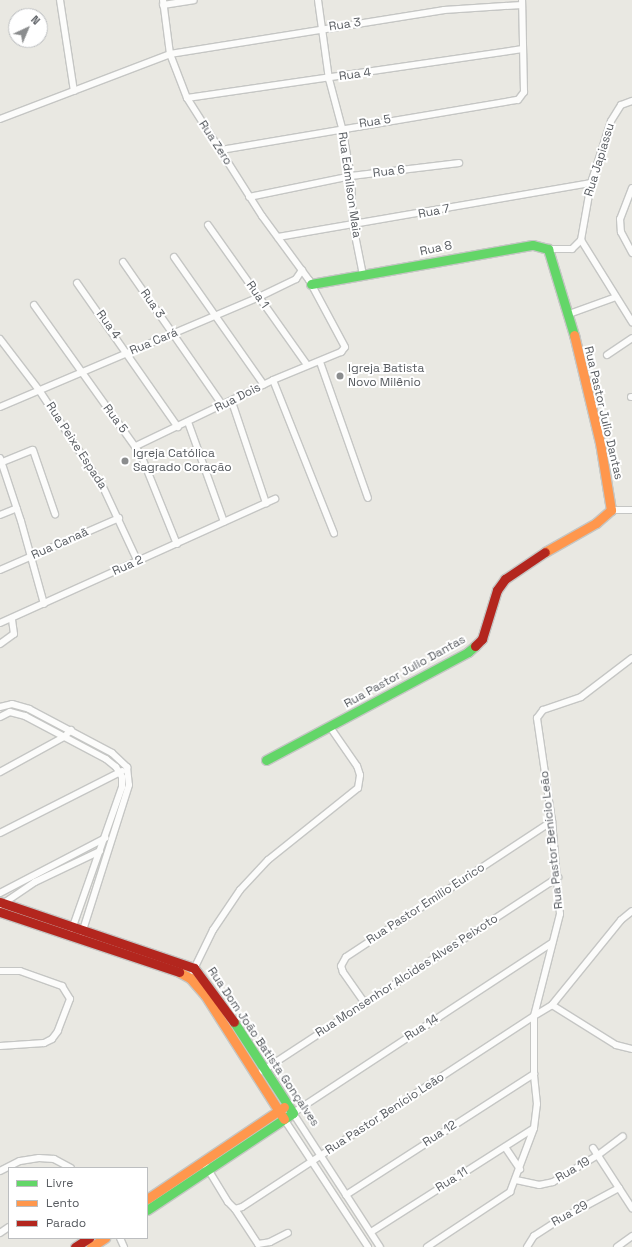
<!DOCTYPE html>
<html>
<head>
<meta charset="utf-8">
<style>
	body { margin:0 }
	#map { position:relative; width:632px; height:1247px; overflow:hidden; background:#e9e8e2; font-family:"Space Grotesk",sans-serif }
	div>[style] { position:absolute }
	.roads { filter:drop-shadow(1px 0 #c5c6c4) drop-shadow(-1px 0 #c5c6c4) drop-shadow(0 1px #c5c6c4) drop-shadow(0 -1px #c5c6c4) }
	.street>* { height:6px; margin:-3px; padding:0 3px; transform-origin:3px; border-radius:3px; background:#fcfcfb }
	.fast>* { height:9px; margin:-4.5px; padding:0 4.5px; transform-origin:4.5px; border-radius:4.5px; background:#63d668 }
	.slow>* { height:9px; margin:-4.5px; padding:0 4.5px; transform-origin:4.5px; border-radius:4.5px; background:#ff974d }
	.jam>* { height:9px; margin:-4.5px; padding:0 4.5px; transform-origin:4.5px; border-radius:4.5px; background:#b3261e }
	.dots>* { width:11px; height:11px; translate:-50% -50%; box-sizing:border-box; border:2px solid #fff; border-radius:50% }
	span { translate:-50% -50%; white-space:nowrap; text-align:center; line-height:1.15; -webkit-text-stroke:4px #fff; paint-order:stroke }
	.street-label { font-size:12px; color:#585c61 }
	.poi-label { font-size:12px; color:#585c61 }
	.left { translate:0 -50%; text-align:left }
	.legend { position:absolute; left:8px; top:1167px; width:140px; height:72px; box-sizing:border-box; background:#fff; border:1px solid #bcbec0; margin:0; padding:5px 7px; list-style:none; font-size:12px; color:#585c61 }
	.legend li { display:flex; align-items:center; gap:8px; height:20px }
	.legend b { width:20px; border:1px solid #bcbec0 }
	.north { position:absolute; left:8px; top:8px; width:40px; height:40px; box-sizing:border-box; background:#fff; border:1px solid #bcbec0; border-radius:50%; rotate:44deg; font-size:11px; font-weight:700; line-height:16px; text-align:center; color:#585c61 }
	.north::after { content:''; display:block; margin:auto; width:14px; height:18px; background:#8b8d8e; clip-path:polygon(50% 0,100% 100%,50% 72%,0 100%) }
</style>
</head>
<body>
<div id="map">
	<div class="roads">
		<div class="street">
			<div style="left:60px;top:0;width:92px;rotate:81.3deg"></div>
			<div style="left:318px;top:0;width:80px;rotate:82.1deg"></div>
			<div style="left:329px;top:79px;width:51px;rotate:75.1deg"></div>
			<div style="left:342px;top:128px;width:49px;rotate:79.4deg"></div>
			<div style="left:351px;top:176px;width:49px;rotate:87.7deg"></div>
			<div style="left:353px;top:225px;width:51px;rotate:78.7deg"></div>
			<div style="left:163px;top:5px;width:31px;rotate:-9deg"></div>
			<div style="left:187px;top:98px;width:339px;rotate:-8.3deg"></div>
			<div style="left:0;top:119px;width:182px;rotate:-20.9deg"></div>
			<div style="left:170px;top:54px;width:278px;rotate:-9.1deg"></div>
			<div style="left:444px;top:10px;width:78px;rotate:-3.7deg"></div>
			<div style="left:221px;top:150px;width:301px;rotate:-9.6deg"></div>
			<div style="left:518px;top:100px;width:10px;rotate:-53deg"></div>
			<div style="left:524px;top:92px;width:92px;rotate:-91.2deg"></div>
			<div style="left:632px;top:188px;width:33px;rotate:111deg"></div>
			<div style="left:620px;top:219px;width:13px;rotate:86deg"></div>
			<div style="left:621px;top:232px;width:24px;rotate:62deg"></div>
			<div style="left:249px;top:197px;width:104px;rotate:-11.6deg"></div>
			<div style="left:351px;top:176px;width:109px;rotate:-6.9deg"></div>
			<div style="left:208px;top:225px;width:171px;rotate:54.7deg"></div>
			<div style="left:278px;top:237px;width:318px;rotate:-9.8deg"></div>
			<div style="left:581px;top:240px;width:97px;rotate:58.1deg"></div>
			<div style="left:548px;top:249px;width:24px"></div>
			<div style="left:572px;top:249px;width:13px;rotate:-45deg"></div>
			<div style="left:581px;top:240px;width:58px;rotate:-80deg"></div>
			<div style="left:591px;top:183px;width:65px;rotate:-72.1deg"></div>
			<div style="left:611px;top:121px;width:19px;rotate:-58deg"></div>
			<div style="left:621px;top:105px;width:12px;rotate:-20deg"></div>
			<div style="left:174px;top:257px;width:156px;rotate:54.9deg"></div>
			<div style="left:123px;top:262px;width:175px;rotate:55.2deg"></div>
			<div style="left:77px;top:283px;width:176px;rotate:55deg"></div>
			<div style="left:34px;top:305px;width:184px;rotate:54.5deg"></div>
			<div style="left:141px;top:455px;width:96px;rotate:68deg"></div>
			<div style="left:569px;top:314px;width:50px;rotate:-19.9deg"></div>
			<div style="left:0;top:339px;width:64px;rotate:52.6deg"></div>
			<div style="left:39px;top:390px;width:116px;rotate:56.6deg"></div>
			<div style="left:103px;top:487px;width:83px;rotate:65deg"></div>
			<div style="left:607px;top:355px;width:30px;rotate:-34deg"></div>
			<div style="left:320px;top:362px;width:144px;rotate:70.6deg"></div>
			<div style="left:273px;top:380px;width:165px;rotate:68.3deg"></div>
			<div style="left:631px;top:397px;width:1px"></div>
			<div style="left:232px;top:402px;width:107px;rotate:71.4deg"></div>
			<div style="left:0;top:407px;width:281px;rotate:-23deg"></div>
			<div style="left:259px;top:297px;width:41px;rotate:-25.9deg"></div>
			<div style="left:296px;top:279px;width:11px;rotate:-56deg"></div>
			<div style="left:188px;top:422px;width:106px;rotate:70.2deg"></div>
			<div style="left:136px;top:446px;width:152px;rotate:-25.7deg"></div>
			<div style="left:273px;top:380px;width:74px;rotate:-22.4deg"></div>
			<div style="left:341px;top:352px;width:6px;rotate:-51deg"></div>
			<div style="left:345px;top:347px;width:76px;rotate:-118.2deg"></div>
			<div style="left:309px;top:280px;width:79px;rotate:-126.3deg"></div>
			<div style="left:262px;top:216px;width:140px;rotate:-122.4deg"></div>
			<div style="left:187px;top:98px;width:47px;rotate:-111.1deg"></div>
			<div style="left:170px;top:54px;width:54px;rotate:-97.4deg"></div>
			<div style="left:0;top:458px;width:66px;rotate:71.6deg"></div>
			<div style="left:21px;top:521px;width:86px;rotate:74.5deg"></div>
			<div style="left:0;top:463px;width:35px;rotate:-22deg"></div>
			<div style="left:33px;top:450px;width:68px;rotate:71deg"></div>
			<div style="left:611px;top:510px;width:21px"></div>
			<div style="left:0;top:515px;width:18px;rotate:-22deg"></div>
			<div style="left:0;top:570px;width:130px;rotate:-23.6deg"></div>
			<div style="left:0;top:623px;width:302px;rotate:-24.3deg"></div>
			<div style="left:0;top:644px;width:17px;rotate:-36deg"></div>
			<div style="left:14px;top:634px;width:15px;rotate:-98deg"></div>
			<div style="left:0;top:707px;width:12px;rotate:-14deg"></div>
			<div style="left:12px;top:704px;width:18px;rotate:16deg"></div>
			<div style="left:29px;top:709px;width:94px;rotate:27.9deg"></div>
			<div style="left:112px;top:753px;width:21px;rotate:43deg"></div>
			<div style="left:127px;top:767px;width:18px;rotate:84deg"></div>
			<div style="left:129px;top:785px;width:155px;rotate:107.6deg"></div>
			<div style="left:0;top:717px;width:11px;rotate:-27deg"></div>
			<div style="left:10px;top:712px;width:16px;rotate:15deg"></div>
			<div style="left:25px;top:716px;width:92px;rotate:28deg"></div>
			<div style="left:106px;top:759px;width:13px;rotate:39deg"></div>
			<div style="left:116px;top:767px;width:12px;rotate:59deg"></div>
			<div style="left:122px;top:777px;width:10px;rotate:90deg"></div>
			<div style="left:122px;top:787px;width:151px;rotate:109.4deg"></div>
			<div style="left:0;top:772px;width:73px;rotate:-28.7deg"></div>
			<div style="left:64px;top:737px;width:10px;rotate:-45deg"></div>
			<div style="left:0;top:833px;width:137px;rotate:-26.9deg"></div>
			<div style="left:0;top:893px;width:119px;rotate:-27.6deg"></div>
			<div style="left:1px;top:905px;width:41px;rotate:-34.1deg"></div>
			<div style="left:35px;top:882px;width:72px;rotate:-25.5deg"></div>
			<div style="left:0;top:971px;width:20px"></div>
			<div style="left:20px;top:971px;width:45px;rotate:19.7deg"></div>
			<div style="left:62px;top:986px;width:15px;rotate:58deg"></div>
			<div style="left:70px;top:999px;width:34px;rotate:111deg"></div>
			<div style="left:58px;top:1031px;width:10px;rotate:127deg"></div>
			<div style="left:52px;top:1039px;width:9px;rotate:153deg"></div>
			<div style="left:44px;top:1043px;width:44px;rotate:176.1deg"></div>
			<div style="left:193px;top:971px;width:46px;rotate:-64deg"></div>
			<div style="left:213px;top:930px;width:48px;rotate:-56deg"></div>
			<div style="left:240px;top:890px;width:41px;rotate:-47deg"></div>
			<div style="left:268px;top:860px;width:115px;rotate:-38.7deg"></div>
			<div style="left:358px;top:788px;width:13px;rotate:-81deg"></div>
			<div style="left:360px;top:775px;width:9px;rotate:-108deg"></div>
			<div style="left:357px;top:766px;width:47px;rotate:-124.7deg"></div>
			<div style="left:364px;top:1002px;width:37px;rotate:-125deg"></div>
			<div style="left:343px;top:972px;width:6px;rotate:-108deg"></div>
			<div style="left:341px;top:966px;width:10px;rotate:-61deg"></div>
			<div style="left:346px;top:957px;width:247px;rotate:-33.4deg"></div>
			<div style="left:552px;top:1005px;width:75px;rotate:32deg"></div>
			<div style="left:616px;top:1045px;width:16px;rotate:14deg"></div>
			<div style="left:262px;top:1071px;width:354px;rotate:-33.2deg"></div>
			<div style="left:284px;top:1119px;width:153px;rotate:56.7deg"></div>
			<div style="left:505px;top:1147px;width:27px;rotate:56deg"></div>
			<div style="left:593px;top:1148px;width:72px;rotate:57deg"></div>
			<div style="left:206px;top:1166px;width:42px;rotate:58.6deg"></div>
			<div style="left:228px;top:1202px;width:10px;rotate:45deg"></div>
			<div style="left:235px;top:1209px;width:7px;rotate:-16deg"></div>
			<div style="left:242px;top:1207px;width:349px;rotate:-33.2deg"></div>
			<div style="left:534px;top:1016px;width:105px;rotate:-75.7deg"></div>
			<div style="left:560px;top:914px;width:93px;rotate:-94.9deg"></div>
			<div style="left:552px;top:821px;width:104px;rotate:-98.3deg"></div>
			<div style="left:537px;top:718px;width:10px;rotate:-53deg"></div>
			<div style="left:543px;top:710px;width:40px;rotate:-18.9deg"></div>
			<div style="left:581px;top:697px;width:64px;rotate:-37.4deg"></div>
			<div style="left:0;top:1171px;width:22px;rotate:-27deg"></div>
			<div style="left:20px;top:1161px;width:19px;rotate:-9deg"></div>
			<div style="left:39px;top:1158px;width:15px;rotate:4deg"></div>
			<div style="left:54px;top:1159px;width:19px;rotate:28deg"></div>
			<div style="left:516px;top:1180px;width:24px;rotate:12deg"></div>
			<div style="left:539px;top:1185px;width:14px;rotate:-12deg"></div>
			<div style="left:553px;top:1182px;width:52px;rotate:-31deg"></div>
			<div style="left:598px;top:1155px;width:31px;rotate:-37deg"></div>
			<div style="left:346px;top:1195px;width:224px;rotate:-32.8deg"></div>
			<div style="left:235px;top:1209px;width:42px;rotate:56.7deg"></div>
			<div style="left:258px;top:1244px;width:12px;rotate:-9deg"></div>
			<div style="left:270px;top:1242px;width:20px;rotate:-27deg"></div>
			<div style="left:371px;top:1232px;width:193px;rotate:-32.5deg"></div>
			<div style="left:0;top:1233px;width:11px;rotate:-34deg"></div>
			<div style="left:120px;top:1238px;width:10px;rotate:66deg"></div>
			<div style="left:380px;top:1247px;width:160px;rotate:-123deg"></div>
			<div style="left:293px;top:1113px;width:310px;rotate:-33.3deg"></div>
			<div style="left:427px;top:1247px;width:100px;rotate:-33.5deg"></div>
			<div style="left:510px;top:1192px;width:68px;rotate:-69.4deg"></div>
			<div style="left:534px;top:1128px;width:24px;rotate:-83deg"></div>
			<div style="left:537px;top:1104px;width:30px;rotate:-96deg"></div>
			<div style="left:534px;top:1074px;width:58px;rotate:-90deg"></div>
			<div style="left:534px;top:1016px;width:21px;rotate:-31deg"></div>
			<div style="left:552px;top:1005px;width:109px;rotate:-50.9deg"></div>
			<div style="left:621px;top:920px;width:14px;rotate:-39deg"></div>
			<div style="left:527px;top:1247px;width:13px;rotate:-58deg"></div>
			<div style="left:534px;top:1236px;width:24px;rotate:-33deg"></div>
			<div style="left:554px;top:1223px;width:74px;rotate:-28.3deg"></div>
			<div style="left:617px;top:1247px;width:19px;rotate:-36deg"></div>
		</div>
		<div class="fast">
			<div style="left:311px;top:284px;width:225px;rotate:-10deg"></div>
			<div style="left:533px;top:245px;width:16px;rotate:15deg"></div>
			<div style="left:548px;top:249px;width:90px;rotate:73.2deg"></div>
			<div style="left:266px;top:760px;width:229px;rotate:-28.1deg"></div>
			<div style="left:468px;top:652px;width:9px;rotate:-41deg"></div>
			<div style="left:147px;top:1210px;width:175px;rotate:-33.6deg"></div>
			<div style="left:293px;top:1113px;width:108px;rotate:-123deg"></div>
		</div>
		<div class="slow">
			<div style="left:545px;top:552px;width:59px;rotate:-29.6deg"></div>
			<div style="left:596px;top:523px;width:20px;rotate:-41deg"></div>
			<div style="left:611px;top:510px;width:68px;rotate:-99.3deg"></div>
			<div style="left:600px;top:443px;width:111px;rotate:-103.5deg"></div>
			<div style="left:179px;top:972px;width:13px;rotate:29deg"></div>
			<div style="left:190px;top:978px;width:23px;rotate:49deg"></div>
			<div style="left:205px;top:995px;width:147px;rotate:57.5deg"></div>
			<div style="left:147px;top:1199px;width:165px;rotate:-33.9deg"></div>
			<div style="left:91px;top:1247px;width:17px;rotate:-33deg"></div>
		</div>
		<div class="jam">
			<div style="left:475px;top:646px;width:10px;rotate:-45deg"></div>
			<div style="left:482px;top:639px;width:51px;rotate:-73deg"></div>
			<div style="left:497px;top:590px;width:14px;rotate:-54deg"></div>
			<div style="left:505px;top:579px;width:48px;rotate:-34deg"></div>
			<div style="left:0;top:902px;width:205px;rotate:18.8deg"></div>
			<div style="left:194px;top:968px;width:67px;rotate:53.5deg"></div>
			<div style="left:0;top:912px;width:189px;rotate:18.5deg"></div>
			<div style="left:75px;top:1247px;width:17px;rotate:-33deg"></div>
		</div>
	</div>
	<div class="dots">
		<div style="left:340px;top:376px;background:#8b8d8e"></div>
		<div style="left:125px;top:461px;background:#8b8d8e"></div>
	</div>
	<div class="street-label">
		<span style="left:345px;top:25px;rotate:-9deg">Rua 3</span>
		<span style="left:355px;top:75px;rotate:-8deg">Rua 4</span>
		<span style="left:375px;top:122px;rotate:-9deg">Rua 5</span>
		<span style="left:215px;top:143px;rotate:57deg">Rua Zero</span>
		<span style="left:600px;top:160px;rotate:-73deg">Rua Japiassu</span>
		<span style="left:389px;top:172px;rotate:-7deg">Rua 6</span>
		<span style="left:349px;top:185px;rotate:82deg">Rua Edmilson Maia</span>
		<span style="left:434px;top:212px;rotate:-11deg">Rua 7</span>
		<span style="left:436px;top:249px;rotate:-12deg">Rua 8</span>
		<span style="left:257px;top:295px;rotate:55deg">Rua 1</span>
		<span style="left:152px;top:304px;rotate:55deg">Rua 3</span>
		<span style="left:108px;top:325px;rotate:54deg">Rua 4</span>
		<span style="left:154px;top:342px;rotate:-23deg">Rua Cará</span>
		<span style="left:238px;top:398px;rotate:-27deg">Rua Dois</span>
		<span style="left:603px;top:413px;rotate:77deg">Rua Pastor Julio Dantas</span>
		<span style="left:115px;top:419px;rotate:53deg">Rua 5</span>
		<span style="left:76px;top:446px;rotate:57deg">Rua Peixe Espada</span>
		<span style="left:60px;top:544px;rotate:-24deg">Rua Canaã</span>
		<span style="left:128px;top:566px;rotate:-24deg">Rua 2</span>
		<span style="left:405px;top:672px;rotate:-29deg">Rua Pastor Julio Dantas</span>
		<span style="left:552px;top:840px;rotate:-96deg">Rua Pastor Benício Leão</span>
		<span style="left:426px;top:904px;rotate:-33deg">Rua Pastor Emilio Eurico</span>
		<span style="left:407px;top:976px;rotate:-33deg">Rua Monsenhor Alcides Alves Peixoto</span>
		<span style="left:422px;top:1028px;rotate:-33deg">Rua 14</span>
		<span style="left:263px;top:1047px;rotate:56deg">Rua Dom João Batista Gonçalves</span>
		<span style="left:385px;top:1114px;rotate:-33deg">Rua Pastor Benício Leão</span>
		<span style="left:440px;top:1134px;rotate:-33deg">Rua 12</span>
		<span style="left:573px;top:1170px;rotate:-30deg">Rua 19</span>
		<span style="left:452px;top:1180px;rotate:-32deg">Rua 11</span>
		<span style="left:570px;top:1214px;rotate:-29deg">Rua 29</span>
	</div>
	<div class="poi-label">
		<span class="left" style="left:348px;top:376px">Igreja Batista<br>Novo Milênio</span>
		<span class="left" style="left:133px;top:461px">Igreja Católica<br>Sagrado Coração</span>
	</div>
	<ul class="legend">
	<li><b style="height:5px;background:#63d668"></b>Livre</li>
	<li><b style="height:5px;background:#ff974d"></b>Lento</li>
	<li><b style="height:5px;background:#b3261e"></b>Parado</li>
	</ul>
	<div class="north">N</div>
</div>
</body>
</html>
